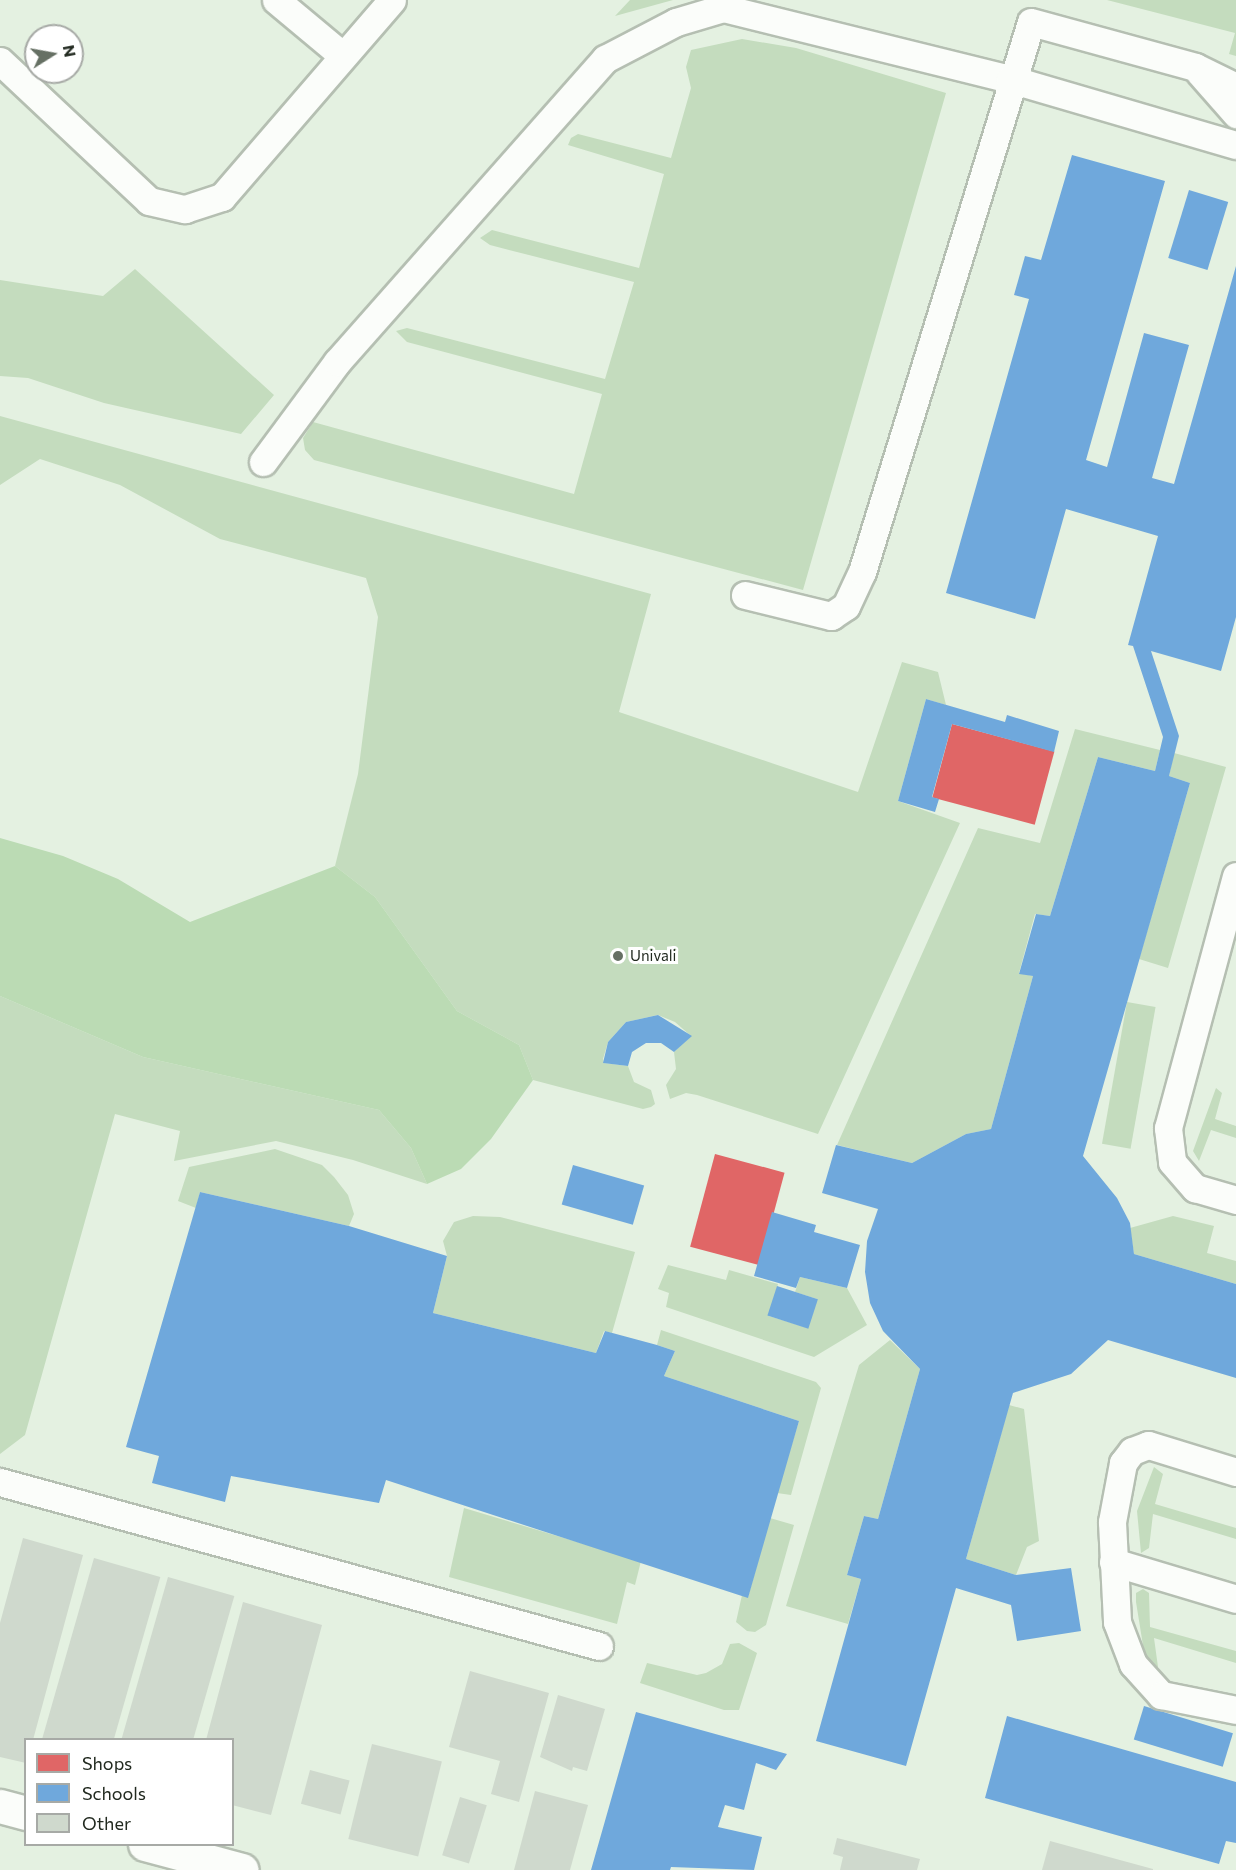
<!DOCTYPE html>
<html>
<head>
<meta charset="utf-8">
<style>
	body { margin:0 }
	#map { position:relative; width:1236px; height:1870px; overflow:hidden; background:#e4f1e1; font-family:Commissioner,sans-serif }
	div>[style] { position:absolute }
	.green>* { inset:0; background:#c4dcbe; transform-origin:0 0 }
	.forest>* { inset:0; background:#bbdbb4 }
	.shops>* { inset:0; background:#e06666; transform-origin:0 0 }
	.schools>* { inset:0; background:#6fa8dc; transform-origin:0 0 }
	.building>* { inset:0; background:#cfd9cd; transform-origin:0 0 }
	.roads { filter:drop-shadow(2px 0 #b5bfb2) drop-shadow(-2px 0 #b5bfb2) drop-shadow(0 2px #b5bfb2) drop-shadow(0 -2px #b5bfb2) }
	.lane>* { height:27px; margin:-13.5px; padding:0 13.5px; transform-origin:13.5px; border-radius:13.5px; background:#fbfdfa }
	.secondary>* { height:33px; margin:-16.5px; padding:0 16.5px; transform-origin:16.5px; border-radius:16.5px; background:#fbfdfa }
	.dots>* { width:16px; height:16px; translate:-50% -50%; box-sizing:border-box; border:3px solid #fff; border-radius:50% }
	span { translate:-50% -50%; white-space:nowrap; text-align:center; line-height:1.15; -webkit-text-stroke:6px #fff; paint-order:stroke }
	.poi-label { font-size:15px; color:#222a20 }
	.left { translate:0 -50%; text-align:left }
	.legend { position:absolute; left:24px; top:1738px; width:210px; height:108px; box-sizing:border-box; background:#fff; border:2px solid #a7aaa6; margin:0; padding:8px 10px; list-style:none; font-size:18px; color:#222a20 }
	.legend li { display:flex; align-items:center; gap:12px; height:30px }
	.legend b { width:30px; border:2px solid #a7aaa6 }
	.north { position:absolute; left:24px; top:24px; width:60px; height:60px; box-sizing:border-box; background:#fff; border:2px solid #a7aaa6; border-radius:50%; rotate:79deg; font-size:16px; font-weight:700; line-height:24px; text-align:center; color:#222a20 }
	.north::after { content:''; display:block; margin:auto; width:21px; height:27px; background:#667064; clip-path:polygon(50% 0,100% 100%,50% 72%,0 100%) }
</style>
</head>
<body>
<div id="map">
	<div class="green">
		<div style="clip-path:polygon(630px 0,673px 0,615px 16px)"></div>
		<div style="clip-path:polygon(1107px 0,1236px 0,1236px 56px,1229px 54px,1235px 33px)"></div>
		<div style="clip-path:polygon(742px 39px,796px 48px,946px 93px,803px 590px,314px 460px,305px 450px,303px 438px,313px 422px,574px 494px,602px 394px,407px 342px,396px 331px,407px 328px,605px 379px,634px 282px,490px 245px,480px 238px,492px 230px,639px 268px,664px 174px,568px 145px,571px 138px,578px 134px,671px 158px,691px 88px,686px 67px,691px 50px)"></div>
		<div style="clip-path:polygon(135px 269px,274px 395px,241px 434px,104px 403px,28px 378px,0 376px,0 280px,103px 296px)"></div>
		<div style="clip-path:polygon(0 416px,651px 594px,619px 712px,858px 792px,902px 662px,938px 672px,946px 705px,926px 699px,898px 801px,960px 823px,818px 1134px,697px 1095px,686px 1093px,670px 1099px,666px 1085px,676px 1069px,674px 1052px,691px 1036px,675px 1022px,658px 1015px,626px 1022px,608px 1042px,603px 1059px,604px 1063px,628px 1066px,634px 1082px,651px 1090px,655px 1104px,651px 1107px,643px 1109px,533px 1080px,519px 1045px,457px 1011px,375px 897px,335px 866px,358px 774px,378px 617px,366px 578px,220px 539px,120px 485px,40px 459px,0 485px)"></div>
		<div style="clip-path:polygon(1075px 729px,1160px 750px,1155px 771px,1098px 757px,1050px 916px,1035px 914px,1019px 973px,1033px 976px,991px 1129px,966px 1134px,912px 1163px,837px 1145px,978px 828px,1040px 843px)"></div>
		<div style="clip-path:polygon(1174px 753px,1226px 767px,1168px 968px,1139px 959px,1190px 783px,1169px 776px)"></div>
		<div style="clip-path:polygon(0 996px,143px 1057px,379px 1110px,411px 1148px,427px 1184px,353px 1160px,276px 1141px,174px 1161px,180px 1131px,115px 1114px,25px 1435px,0 1454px)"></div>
		<div style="left:1127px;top:1002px;width:29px;height:144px;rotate:10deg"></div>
		<div style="clip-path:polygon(1216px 1088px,1222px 1093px,1215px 1119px,1236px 1126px,1236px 1138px,1211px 1130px,1199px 1161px,1193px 1151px)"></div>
		<div style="clip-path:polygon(275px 1149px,322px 1165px,334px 1177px,348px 1195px,354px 1214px,349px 1226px,200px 1192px,196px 1208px,178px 1201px,189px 1167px)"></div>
		<div style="clip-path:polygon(473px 1216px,500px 1217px,635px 1252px,612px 1333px,604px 1331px,596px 1353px,433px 1313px,447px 1256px,443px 1241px,454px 1222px)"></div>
		<div style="clip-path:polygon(1173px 1216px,1214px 1226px,1207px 1253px,1236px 1261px,1236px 1284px,1134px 1254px,1130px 1228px)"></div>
		<div style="clip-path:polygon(668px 1265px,726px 1280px,729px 1270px,778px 1284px,769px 1316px,808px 1328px,817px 1299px,795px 1292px,800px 1277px,847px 1288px,867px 1325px,814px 1357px,666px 1307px,669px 1293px,658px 1289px)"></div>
		<div style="clip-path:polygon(661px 1330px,816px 1382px,821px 1388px,791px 1495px,777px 1493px,799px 1421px,664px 1376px,675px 1351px,657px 1345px)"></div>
		<div style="clip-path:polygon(890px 1340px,920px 1369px,878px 1519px,864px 1516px,847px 1575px,861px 1579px,848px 1624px,786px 1606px,859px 1365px)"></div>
		<div style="clip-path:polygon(1009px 1405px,1024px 1409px,1039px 1541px,1027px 1547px,1016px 1575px,966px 1559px)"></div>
		<div style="clip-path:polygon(1154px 1467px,1163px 1474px,1155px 1504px,1236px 1528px,1236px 1539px,1153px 1514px,1149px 1548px,1141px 1553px,1137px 1511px)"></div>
		<div style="clip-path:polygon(464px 1508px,641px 1561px,635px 1585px,627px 1582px,617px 1624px,449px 1577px)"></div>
		<div style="clip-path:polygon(770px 1518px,794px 1525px,766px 1625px,755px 1632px,747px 1631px,736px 1622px,742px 1595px,748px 1597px)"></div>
		<div style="clip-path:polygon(1143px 1589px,1149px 1593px,1150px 1627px,1236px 1651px,1236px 1663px,1154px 1638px,1158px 1667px,1152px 1669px,1146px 1664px,1136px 1602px,1136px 1593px)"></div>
		<div style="clip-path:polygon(739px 1643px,757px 1653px,739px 1710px,724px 1710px,640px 1683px,647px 1663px,697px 1675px,706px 1673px,722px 1664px,730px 1644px)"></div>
	</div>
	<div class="forest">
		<div style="clip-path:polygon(0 838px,63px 856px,118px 879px,190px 922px,335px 866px,375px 897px,457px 1011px,519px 1045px,533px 1080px,491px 1139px,461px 1169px,427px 1184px,411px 1148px,379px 1110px,143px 1057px,0 996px)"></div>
	</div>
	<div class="shops">
		<div style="left:952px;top:724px;width:106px;height:76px;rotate:15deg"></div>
		<div style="left:715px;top:1154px;width:72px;height:96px;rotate:15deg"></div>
	</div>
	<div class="schools">
		<div style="clip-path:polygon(1072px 155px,1165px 181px,1086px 460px,1107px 467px,1144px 333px,1189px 345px,1152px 478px,1174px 484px,1236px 266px,1236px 617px,1221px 671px,1151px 651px,1179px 736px,1169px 776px,1190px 783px,1083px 1156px,1117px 1198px,1130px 1223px,1134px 1254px,1236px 1284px,1236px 1378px,1108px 1340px,1071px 1374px,1013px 1393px,966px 1559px,1016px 1575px,1071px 1568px,1081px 1631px,1017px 1641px,1011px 1605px,956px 1588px,906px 1766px,816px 1741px,861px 1579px,847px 1575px,864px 1516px,878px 1519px,920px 1369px,883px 1331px,870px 1303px,865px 1272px,867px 1241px,878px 1209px,822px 1193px,836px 1145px,912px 1163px,966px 1134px,991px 1129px,1033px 976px,1019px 974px,1036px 914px,1050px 916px,1098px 757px,1155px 771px,1163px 737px,1133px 646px,1128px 645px,1158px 536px,1066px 509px,1035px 619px,946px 593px,1029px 299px,1014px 295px,1025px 256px,1041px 260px)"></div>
		<div style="left:1189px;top:190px;width:41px;height:71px;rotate:17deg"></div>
		<div style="clip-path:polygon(926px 699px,1005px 722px,1007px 715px,1059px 731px,1054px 752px,952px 724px,932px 797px,939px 799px,935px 812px,898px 801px)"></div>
		<div style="clip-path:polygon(658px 1015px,692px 1036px,674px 1052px,661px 1043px,646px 1043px,632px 1052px,628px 1066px,603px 1063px,608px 1042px,626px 1022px)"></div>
		<div style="left:573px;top:1165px;width:74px;height:41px;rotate:16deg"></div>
		<div style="clip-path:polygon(200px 1192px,349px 1226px,447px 1256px,433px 1313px,596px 1353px,605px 1331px,657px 1345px,675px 1351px,664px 1376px,799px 1421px,748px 1598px,386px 1480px,379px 1503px,231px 1476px,225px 1502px,152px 1483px,159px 1456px,126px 1447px)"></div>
		<div style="clip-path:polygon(772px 1212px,816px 1225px,814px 1232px,860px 1245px,847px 1288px,800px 1277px,796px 1288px,754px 1276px)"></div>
		<div style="left:777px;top:1286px;width:43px;height:31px;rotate:18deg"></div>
		<div style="left:1144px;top:1706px;width:93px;height:35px;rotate:17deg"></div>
		<div style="clip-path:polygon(636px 1712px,787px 1754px,776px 1770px,756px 1763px,744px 1810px,725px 1805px,718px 1827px,762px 1837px,754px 1870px,671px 1867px,670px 1870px,591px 1870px)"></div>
		<div style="clip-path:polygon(1007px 1716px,1236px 1782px,1236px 1843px,1226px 1841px,1219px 1864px,985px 1798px)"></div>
	</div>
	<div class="building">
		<div style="clip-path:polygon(23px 1538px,83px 1555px,33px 1740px,26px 1740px,26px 1763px,0 1757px,0 1623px)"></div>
		<div style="left:94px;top:1558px;width:69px;height:189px;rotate:16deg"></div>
		<div style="left:168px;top:1577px;width:69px;height:169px;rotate:16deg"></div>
		<div style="clip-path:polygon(243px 1602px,322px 1625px,271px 1815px,232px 1805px,232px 1740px,206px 1740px)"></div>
		<div style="clip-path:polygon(470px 1671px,549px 1693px,519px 1802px,491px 1794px,500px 1761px,449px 1747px)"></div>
		<div style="clip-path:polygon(558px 1695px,605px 1709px,587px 1771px,573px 1767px,572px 1771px,540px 1757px)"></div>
		<div style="left:372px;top:1744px;width:72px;height:98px;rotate:14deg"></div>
		<div style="left:310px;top:1770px;width:41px;height:35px;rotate:15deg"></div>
		<div style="clip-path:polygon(535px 1791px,588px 1805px,570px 1870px,514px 1870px)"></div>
		<div style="left:460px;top:1797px;width:28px;height:61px;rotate:17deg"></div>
		<div style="clip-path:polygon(837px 1838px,920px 1859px,917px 1870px,840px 1870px,843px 1857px,833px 1854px)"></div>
		<div style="clip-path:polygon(1050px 1841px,1153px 1869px,1153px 1870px,1042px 1870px)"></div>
	</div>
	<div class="roads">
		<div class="lane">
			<div style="left:276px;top:0;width:87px;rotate:39.9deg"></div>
			<div style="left:0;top:61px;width:204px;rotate:43.2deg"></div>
			<div style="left:149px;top:201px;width:37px;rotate:13deg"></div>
			<div style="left:185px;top:209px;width:39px;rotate:-18deg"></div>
			<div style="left:222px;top:197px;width:260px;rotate:-49.2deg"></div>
			<div style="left:1200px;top:73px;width:55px;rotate:48.7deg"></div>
			<div style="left:263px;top:462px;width:124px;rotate:-53.5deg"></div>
			<div style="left:337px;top:362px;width:405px;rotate:-48.5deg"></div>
			<div style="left:605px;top:59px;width:80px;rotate:-27.5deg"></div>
			<div style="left:676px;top:22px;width:49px;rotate:-16.6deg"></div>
			<div style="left:723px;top:8px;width:296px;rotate:13.9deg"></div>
			<div style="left:1010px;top:79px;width:235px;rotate:16.3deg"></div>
			<div style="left:745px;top:595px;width:89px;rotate:13.7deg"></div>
			<div style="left:831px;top:616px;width:18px;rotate:-34deg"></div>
			<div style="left:846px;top:606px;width:38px;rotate:-65deg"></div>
			<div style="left:862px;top:572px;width:575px;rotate:-72.92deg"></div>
			<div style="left:1031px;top:22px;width:170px;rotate:15.3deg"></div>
			<div style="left:1195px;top:67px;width:46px;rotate:26deg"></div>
			<div style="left:1236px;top:876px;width:261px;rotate:105.1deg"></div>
			<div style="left:1168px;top:1128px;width:34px;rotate:83deg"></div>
			<div style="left:1172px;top:1162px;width:35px;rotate:49deg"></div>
			<div style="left:1195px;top:1188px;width:43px;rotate:16.3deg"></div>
			<div style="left:1236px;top:1472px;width:92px;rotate:-162.9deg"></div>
			<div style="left:1148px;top:1445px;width:17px;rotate:159deg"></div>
			<div style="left:1132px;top:1451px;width:15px;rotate:127deg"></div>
			<div style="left:1123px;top:1463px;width:60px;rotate:100.6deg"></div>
			<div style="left:1112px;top:1522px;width:100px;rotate:87.1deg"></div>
			<div style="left:1117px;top:1622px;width:45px;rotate:69.1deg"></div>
			<div style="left:1133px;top:1664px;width:42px;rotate:47.9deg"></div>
			<div style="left:1161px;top:1695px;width:76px;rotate:11.3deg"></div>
			<div style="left:0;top:1482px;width:621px;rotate:15.31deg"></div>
			<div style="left:1113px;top:1562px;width:128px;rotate:16.7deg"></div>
		</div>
		<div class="secondary">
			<div style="left:0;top:1806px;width:27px;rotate:15deg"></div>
			<div style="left:145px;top:1844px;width:100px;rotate:15deg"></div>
		</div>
	</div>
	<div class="dots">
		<div style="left:618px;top:956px;background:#667064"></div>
	</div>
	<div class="poi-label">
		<span class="left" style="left:630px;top:956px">Univali</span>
	</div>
	<ul class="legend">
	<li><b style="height:16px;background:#e06666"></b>Shops</li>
	<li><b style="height:16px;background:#6fa8dc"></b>Schools</li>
	<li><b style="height:16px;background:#cfd9cd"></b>Other</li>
	</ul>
	<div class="north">N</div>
</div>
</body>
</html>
